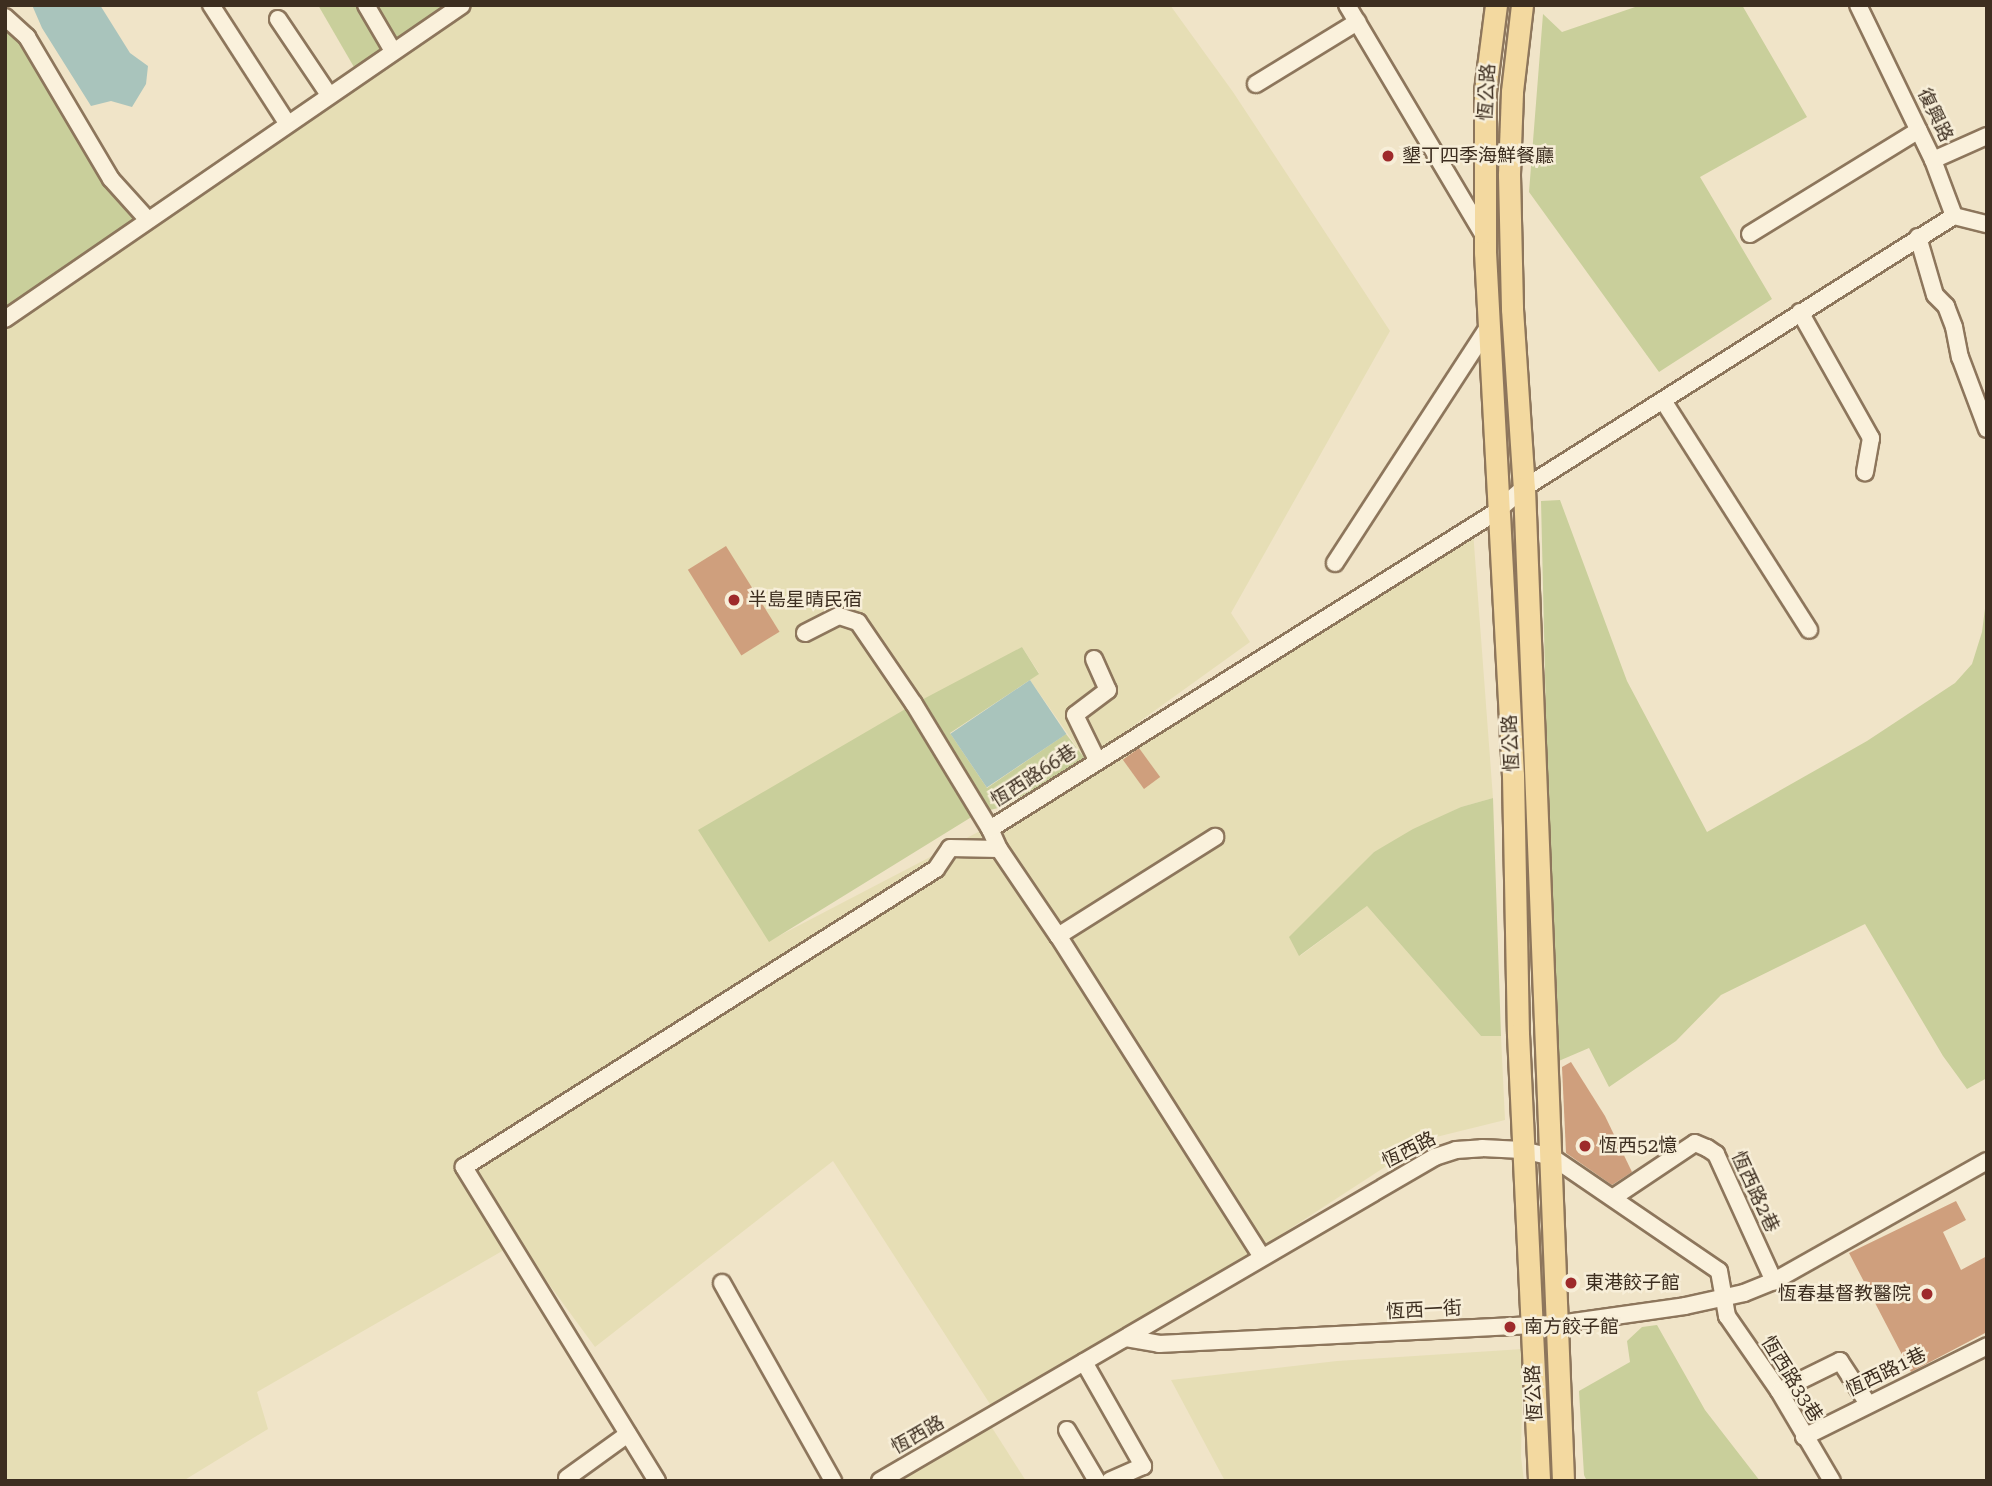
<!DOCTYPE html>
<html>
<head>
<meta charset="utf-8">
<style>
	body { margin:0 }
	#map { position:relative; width:1992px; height:1486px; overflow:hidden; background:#f0e4c8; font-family:"Roboto Serif","Noto Sans TC",serif }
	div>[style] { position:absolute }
	.farmland>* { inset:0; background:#e6deb5 }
	.green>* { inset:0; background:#c9cf9b }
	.water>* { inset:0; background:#a9c4bc; transform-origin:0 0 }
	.building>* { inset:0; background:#cf9f7d; transform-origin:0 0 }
	.roads { filter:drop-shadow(2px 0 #8d765c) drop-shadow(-2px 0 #8d765c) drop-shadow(0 2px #8d765c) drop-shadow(0 -2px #8d765c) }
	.minor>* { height:16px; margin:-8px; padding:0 8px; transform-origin:8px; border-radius:8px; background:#faf1dc }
	.major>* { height:21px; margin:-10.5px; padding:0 10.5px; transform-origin:10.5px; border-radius:10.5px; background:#f3d9a0 }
	.dots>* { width:19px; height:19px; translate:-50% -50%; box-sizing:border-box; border:4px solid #f7eed8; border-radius:50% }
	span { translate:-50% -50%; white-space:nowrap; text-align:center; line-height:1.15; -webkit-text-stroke:5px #f7eed8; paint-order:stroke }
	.street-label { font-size:19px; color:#3d2e20 }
	.poi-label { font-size:19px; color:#3d2e20 }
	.left { translate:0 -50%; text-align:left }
	.right { translate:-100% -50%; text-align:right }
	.frame { position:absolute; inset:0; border:7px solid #3d2e20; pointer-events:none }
</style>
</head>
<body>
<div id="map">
	<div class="farmland">
		<div style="clip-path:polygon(470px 5px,1170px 5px,1233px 92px,1390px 331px,1231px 613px,1250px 642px,1086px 760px,1030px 680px,1039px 673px,1022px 647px,769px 941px,982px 830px,1473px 531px,1493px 798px,1461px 807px,1374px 852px,1359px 868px,1300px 956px,1367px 906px,1481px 1036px,1501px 1036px,1505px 1120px,1428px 1139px,999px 1418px,833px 1161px,595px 1347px,518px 1242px,257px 1392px,268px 1429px,183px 1481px,5px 1481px,5px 323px)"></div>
		<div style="clip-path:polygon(1523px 1349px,1521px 1457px,1524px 1481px,1225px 1481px,1171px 1380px,1337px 1361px)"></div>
		<div style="clip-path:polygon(989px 1423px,1026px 1481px,885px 1481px)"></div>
	</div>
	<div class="green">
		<div style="clip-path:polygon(318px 5px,462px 5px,358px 74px)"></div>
		<div style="clip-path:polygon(1641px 5px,1742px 5px,1807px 117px,1700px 177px,1772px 299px,1659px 372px,1529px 192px,1543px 14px,1562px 32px)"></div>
		<div style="clip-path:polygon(5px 20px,27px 37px,111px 179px,148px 220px,5px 319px)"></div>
		<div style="clip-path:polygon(1560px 500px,1627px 681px,1707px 832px,1867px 741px,1955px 683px,1972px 664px,1982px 632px,1987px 593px,1987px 1078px,1967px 1089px,1943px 1056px,1865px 924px,1721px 995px,1676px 1041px,1609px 1087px,1589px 1048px,1554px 1063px,1541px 501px)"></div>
		<div style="clip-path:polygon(1022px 647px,1039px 674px,950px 733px,987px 788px,1066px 734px,1086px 760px,1002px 807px,978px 813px,769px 942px,698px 830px,914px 704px)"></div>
		<div style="clip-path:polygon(1493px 798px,1501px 1036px,1481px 1036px,1367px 906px,1299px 956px,1289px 937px,1374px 852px,1413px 829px,1461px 807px)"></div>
		<div style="clip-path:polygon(1657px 1325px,1705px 1410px,1760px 1481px,1587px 1481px,1584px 1475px,1579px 1391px,1630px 1362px,1627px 1341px,1642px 1327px)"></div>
	</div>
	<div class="water">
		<div style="clip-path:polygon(32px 5px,100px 5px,130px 53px,148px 66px,146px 84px,132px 107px,111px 101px,91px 106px,42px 28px)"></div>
		<div style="left:1030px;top:680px;width:65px;height:96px;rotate:56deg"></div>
	</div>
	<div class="building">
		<div style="left:726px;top:546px;width:101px;height:45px;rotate:58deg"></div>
		<div style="left:1139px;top:748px;width:36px;height:20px;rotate:54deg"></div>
		<div style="clip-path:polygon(1571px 1062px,1605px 1116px,1632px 1172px,1612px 1185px,1566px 1153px,1562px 1067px)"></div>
		<div style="clip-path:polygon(1956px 1201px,1966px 1220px,1943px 1232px,1961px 1270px,1987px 1256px,1987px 1332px,1911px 1372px,1849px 1253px)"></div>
	</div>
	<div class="roads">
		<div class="minor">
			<div style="left:211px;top:5px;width:140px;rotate:57.2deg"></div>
			<div style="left:366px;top:5px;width:53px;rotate:59.6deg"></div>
			<div style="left:1347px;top:5px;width:270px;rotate:59.3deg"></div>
			<div style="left:1858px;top:5px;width:172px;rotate:64.2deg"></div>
			<div style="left:1933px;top:160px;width:60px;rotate:69.4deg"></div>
			<div style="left:1954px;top:216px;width:34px;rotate:14deg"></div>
			<div style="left:5px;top:17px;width:30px;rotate:42deg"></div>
			<div style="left:27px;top:37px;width:165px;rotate:59.4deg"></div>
			<div style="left:111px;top:179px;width:55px;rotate:47.9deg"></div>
			<div style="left:278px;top:19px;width:92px;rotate:56.1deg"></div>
			<div style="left:1256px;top:84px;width:119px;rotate:-31.5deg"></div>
			<div style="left:1933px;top:160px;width:59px;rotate:-24deg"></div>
			<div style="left:1750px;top:234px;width:198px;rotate:-31.6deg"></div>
			<div style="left:1918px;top:237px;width:60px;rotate:73.7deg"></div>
			<div style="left:1935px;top:295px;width:16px;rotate:45deg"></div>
			<div style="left:1946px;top:306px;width:22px;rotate:69deg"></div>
			<div style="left:1954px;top:327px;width:31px;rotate:79deg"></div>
			<div style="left:1960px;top:357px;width:77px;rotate:69.4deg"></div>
			<div style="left:1800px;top:312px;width:145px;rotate:60.6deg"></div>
			<div style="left:1871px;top:438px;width:35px;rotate:100deg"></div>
			<div style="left:5px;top:319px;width:554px;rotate:-34.49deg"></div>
			<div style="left:1664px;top:402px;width:270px;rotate:57.5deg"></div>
			<div style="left:1335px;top:563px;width:281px;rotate:-57deg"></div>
			<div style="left:805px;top:633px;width:38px;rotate:-27deg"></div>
			<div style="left:839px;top:616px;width:20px;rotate:18deg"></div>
			<div style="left:858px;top:622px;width:99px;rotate:55.7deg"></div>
			<div style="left:914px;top:704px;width:146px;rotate:58.7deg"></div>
			<div style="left:1094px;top:659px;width:34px;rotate:66deg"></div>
			<div style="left:1108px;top:690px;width:41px;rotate:142.9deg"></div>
			<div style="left:1075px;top:715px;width:50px;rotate:63.9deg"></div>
			<div style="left:1058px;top:936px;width:186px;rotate:-32.2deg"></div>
			<div style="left:1614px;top:1197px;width:97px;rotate:-33.7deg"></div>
			<div style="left:1695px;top:1143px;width:13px;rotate:23deg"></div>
			<div style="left:1707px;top:1148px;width:11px;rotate:34deg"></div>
			<div style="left:1716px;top:1154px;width:140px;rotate:65.5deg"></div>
			<div style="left:1262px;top:1257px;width:380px;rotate:-122.4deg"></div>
			<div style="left:1058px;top:936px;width:105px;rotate:-124.1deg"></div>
			<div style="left:999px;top:849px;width:22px;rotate:-114deg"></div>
			<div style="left:990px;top:829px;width:597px;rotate:-32.07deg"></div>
			<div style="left:1496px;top:512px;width:37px;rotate:-41deg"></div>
			<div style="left:1524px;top:488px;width:509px;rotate:-32.32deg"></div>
			<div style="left:722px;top:1283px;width:227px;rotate:60.7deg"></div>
			<div style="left:1126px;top:1338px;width:34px;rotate:10deg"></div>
			<div style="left:1159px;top:1344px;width:400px;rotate:-2.9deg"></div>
			<div style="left:1559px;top:1324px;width:127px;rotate:-8.1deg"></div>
			<div style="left:1685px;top:1306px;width:60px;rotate:-12.4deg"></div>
			<div style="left:1744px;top:1293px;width:32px;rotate:-22deg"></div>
			<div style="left:1774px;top:1281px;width:244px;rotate:-29.4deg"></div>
			<div style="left:1084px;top:1362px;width:120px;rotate:60.4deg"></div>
			<div style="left:1143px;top:1466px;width:36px;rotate:156deg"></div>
			<div style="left:1779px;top:1391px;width:68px;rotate:-26.2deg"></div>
			<div style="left:1840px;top:1361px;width:51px;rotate:56.9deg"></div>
			<div style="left:1067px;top:1430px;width:59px;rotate:59.5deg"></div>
			<div style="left:1804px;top:1437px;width:204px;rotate:-26.4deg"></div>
			<div style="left:567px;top:1478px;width:75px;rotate:-35.8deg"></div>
			<div style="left:657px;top:1481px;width:369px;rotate:-121.6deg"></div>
			<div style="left:464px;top:1167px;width:558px;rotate:-32.27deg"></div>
			<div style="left:936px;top:869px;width:25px;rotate:-56deg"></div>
			<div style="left:950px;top:848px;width:49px;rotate:1.2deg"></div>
			<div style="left:880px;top:1481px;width:643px;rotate:-30.28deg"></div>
			<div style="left:1435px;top:1157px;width:22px;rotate:-18deg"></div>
			<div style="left:1456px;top:1150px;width:26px;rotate:-4deg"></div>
			<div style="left:1482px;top:1148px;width:40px;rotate:2.9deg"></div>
			<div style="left:1522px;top:1150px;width:31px;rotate:13deg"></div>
			<div style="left:1552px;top:1157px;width:202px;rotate:34.3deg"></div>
			<div style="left:1719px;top:1271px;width:46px;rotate:79.9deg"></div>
			<div style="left:1727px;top:1316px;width:91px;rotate:55.3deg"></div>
			<div style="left:1779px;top:1391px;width:104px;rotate:59.5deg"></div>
		</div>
		<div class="major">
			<div style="left:1496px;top:5px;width:87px;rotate:97.3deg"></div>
			<div style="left:1485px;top:91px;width:161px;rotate:90deg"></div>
			<div style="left:1485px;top:252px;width:524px;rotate:86.94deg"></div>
			<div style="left:1513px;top:775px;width:259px;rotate:88.9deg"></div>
			<div style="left:1518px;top:1034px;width:447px;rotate:87.3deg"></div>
			<div style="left:1522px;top:5px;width:88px;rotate:96.6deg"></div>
			<div style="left:1512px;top:92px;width:83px;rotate:92.1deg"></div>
			<div style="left:1509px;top:175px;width:134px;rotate:88.7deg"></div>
			<div style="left:1512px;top:309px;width:179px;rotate:86.2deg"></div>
			<div style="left:1524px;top:488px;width:994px;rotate:87.75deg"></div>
		</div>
	</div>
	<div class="dots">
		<div style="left:1388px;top:156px;background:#9e2a2b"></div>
		<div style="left:734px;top:600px;background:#9e2a2b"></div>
		<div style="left:1585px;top:1146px;background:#9e2a2b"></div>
		<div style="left:1571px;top:1283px;background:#9e2a2b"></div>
		<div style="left:1927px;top:1294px;background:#9e2a2b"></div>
		<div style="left:1510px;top:1327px;background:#9e2a2b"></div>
	</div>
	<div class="street-label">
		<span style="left:1487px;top:92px;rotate:-87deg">恆公路</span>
		<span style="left:1935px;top:115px;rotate:64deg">復興路</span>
		<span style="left:1511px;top:743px;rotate:-93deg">恆公路</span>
		<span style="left:1034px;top:776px;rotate:-33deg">恆西路66巷</span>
		<span style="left:1409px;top:1150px;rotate:-27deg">恆西路</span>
		<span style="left:1755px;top:1192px;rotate:65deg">恆西路2巷</span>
		<span style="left:1424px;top:1310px;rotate:-3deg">恆西一街</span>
		<span style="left:1886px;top:1372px;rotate:-26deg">恆西路1巷</span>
		<span style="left:1792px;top:1379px;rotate:58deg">恆西路33巷</span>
		<span style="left:1534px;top:1393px;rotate:-93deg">恆公路</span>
		<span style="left:918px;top:1435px;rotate:-30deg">恆西路</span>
	</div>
	<div class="poi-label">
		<span class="left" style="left:1402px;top:156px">墾丁四季海鮮餐廳</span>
		<span class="left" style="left:748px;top:600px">半島星晴民宿</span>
		<span class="left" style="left:1599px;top:1146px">恆西52憶</span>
		<span class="left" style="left:1585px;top:1283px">東港餃子館</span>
		<span class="right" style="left:1911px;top:1294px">恆春基督教醫院</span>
		<span class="left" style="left:1524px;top:1327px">南方餃子館</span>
	</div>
	<div class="frame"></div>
</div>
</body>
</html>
